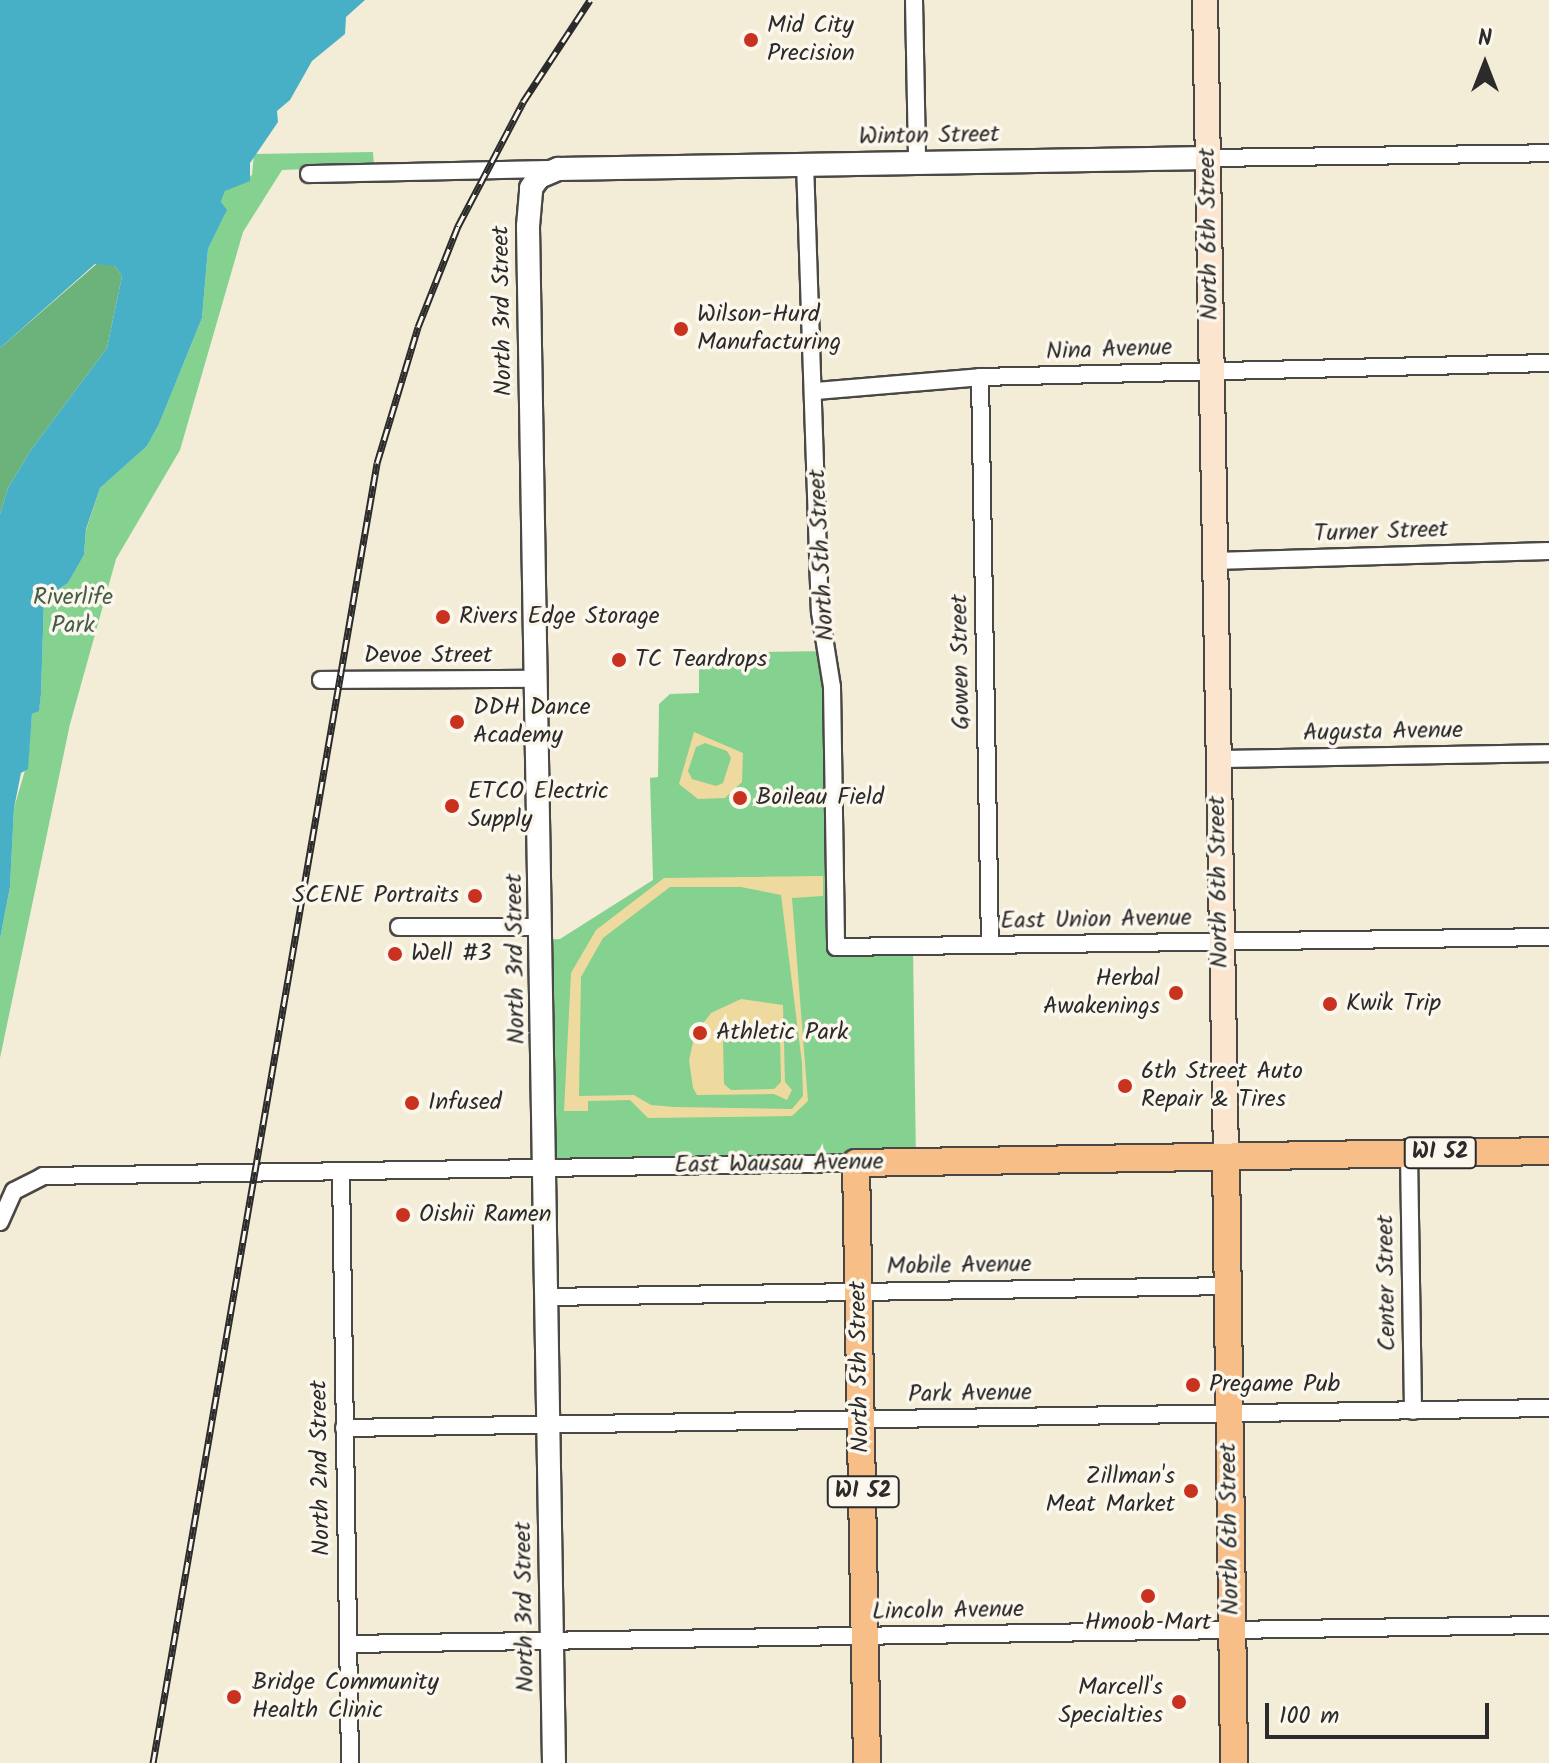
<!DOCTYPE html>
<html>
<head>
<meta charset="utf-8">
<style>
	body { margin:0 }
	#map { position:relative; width:1549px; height:1763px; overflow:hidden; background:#f3ecd6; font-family:Kalam,sans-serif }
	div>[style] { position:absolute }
	.green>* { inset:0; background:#84d190 }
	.forest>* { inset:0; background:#6bb37a }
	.sand>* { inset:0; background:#eeda9e }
	.water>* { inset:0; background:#47b0c6 }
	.roads { filter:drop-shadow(2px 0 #494845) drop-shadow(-2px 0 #494845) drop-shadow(0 2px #494845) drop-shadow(0 -2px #494845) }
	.minor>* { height:16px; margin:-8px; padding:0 8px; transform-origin:8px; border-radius:8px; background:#fff }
	.tertiary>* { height:22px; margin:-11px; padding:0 11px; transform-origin:11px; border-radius:11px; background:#fff }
	.secondary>* { height:24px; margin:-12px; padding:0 12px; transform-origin:12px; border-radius:12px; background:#fce5cf }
	.primary>* { height:26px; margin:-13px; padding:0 13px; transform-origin:13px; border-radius:13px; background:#f7be88 }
	.rail>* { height:7px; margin-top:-3.5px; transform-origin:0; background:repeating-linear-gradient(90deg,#fbf7ec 0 12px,#2b2b2b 0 24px); box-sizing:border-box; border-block:2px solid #2b2b2b }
	.dots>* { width:22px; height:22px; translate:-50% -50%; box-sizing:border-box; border:4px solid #fbf7ec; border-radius:50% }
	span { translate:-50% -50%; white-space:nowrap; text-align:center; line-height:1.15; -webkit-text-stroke:7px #fbf7ec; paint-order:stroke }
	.shield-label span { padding:2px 6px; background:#fbf7ec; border:2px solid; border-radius:6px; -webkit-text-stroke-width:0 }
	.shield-label { font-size:22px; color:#2b2b2b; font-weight:700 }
	.poi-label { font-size:24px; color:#2b2b2b }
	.left { translate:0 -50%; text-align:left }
	.right { translate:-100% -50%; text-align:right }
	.street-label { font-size:24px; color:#2b2b2b }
	.park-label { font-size:24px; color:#465d49 }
	.north { position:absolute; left:1445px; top:24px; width:80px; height:80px; -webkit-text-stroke:6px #fbf7ec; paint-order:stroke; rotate:0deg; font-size:22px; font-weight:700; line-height:32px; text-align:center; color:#2b2b2b }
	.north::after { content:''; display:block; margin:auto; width:28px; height:36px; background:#2b2b2b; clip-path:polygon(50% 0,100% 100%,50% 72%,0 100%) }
	.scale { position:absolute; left:1265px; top:1703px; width:224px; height:36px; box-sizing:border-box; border:4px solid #2b2b2b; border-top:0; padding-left:10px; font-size:24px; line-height:28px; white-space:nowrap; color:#2b2b2b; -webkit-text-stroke:6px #fbf7ec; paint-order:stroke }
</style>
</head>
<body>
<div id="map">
	<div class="green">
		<div style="clip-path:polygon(373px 152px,374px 166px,282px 170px,243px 232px,180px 450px,116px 559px,70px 724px,0 1058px,0 939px,10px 887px,14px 808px,28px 760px,32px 714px,39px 710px,41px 694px,44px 599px,68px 583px,84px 555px,86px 530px,100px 488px,147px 446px,159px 424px,202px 318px,208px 249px,225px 214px,221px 202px,225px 191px,252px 175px,254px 154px)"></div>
		<div style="clip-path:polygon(828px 651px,835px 948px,913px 948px,916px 1163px,546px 1169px,542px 940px,560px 939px,653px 880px,650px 778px,658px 777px,659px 704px,670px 694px,699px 693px,699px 653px)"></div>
	</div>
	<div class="forest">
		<div style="clip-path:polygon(100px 261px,115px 266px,122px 276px,107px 348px,31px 450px,8px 488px,0 514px,0 348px)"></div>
	</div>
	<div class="sand">
		<div style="clip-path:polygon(evenodd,694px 732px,743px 753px,742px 782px,725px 798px,698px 799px,679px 784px,694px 732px,705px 743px,727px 751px,731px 758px,723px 783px,716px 786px,692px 779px,688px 771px,696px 747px,705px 743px)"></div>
		<div style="clip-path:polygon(evenodd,823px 876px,823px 896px,792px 898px,808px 1101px,792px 1116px,648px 1118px,630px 1100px,588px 1101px,588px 1111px,564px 1111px,571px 973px,596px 930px,664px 878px,823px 876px,670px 887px,741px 887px,781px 895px,802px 1063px,803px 1096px,792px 1109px,675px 1107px,651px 1105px,634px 1095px,579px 1096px,581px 977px,603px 938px,670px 887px)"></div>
		<div style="clip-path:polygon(evenodd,741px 999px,783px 1005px,785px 1082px,792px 1090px,787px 1100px,774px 1094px,697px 1095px,693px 1088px,689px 1060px,695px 1034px,711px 1013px,741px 999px,730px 1033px,773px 1033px,780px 1039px,781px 1082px,774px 1089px,731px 1090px,724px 1084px,723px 1041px,730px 1033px)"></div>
	</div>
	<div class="water">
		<div style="clip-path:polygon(0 0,365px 0,346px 17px,345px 34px,312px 61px,290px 100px,277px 111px,278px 122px,250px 163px,250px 181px,225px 191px,221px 202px,227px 210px,208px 249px,202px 318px,159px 424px,147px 446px,100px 488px,86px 529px,84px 555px,68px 583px,44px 599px,41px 694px,39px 711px,32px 714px,28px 769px,21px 773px,14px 808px,10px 887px,0 939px,0 514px,8px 488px,31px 450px,107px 348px,122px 276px,115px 266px,95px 264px,0 348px)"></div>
	</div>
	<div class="roads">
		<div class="minor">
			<div style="left:914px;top:0;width:162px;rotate:88.9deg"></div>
			<div style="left:1208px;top:158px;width:341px;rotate:-0.8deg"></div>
			<div style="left:805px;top:163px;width:449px;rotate:88.1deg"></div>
			<div style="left:820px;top:612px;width:76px;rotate:80.9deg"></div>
			<div style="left:832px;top:687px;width:260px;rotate:89.1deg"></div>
			<div style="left:836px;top:947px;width:713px;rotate:-0.8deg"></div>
			<div style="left:309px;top:174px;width:243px;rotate:-1.2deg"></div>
			<div style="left:980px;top:377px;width:568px;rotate:88.99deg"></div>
			<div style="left:815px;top:391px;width:166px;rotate:-4.8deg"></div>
			<div style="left:980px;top:377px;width:569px;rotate:-1.41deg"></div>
			<div style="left:1214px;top:561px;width:335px;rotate:-1.7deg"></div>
			<div style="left:321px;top:680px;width:214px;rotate:-0.3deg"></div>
			<div style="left:1217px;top:759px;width:332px;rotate:-1deg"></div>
			<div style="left:399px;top:927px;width:142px"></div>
			<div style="left:1409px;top:1154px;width:257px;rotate:89.1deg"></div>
			<div style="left:341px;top:1171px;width:592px;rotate:89.13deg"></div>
			<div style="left:0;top:1222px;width:34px;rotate:-66deg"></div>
			<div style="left:14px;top:1191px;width:33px;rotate:-27deg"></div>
			<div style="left:43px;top:1176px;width:813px;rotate:-0.92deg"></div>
			<div style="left:546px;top:1297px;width:683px;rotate:-0.92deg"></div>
			<div style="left:344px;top:1428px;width:1205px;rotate:-0.95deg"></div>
			<div style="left:348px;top:1644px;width:1201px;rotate:-0.91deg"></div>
		</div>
		<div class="tertiary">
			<div style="left:554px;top:1763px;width:1537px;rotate:-90.97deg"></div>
			<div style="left:528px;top:226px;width:38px;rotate:-85deg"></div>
			<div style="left:531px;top:188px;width:14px;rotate:-54deg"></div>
			<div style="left:539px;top:177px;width:21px;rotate:-23deg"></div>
			<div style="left:558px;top:169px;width:650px;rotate:-0.97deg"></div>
		</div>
		<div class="secondary">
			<div style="left:1205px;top:0;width:1157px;rotate:88.96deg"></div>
		</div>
		<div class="primary">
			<div style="left:1226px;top:1157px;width:606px;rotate:89.24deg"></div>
			<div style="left:867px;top:1763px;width:600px;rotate:-91.05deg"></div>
			<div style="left:856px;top:1163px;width:693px;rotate:-0.99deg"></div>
		</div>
	</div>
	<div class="rail">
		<div style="left:153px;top:1763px;width:1319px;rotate:-80.22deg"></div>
		<div style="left:377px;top:463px;width:142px;rotate:-73.2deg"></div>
		<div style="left:418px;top:327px;width:109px;rotate:-68.4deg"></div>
		<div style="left:458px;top:226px;width:140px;rotate:-62.3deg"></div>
		<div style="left:523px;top:102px;width:122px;rotate:-56.7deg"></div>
	</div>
	<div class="dots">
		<div style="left:751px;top:40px;background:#c8321e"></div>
		<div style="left:681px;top:329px;background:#c8321e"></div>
		<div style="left:443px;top:617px;background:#c8321e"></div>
		<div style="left:619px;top:660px;background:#c8321e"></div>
		<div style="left:457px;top:722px;background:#c8321e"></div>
		<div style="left:740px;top:798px;background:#c8321e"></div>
		<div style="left:452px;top:806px;background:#c8321e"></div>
		<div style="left:475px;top:896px;background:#c8321e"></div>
		<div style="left:395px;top:954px;background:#c8321e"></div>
		<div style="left:1176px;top:993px;background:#c8321e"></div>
		<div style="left:1330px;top:1004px;background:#c8321e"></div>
		<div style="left:700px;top:1033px;background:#c8321e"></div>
		<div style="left:1125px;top:1086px;background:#c8321e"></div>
		<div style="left:412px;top:1103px;background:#c8321e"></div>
		<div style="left:403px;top:1215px;background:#c8321e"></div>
		<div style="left:1193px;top:1385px;background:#c8321e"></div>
		<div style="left:1191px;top:1491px;background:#c8321e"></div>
		<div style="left:1148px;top:1596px;background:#c8321e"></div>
		<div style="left:234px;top:1697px;background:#c8321e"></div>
		<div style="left:1179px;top:1702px;background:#c8321e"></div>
	</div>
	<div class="shield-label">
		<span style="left:1440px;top:1153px">WI 52</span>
		<span style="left:863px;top:1492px">WI 52</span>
	</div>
	<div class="poi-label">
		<span class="left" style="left:767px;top:40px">Mid City<br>Precision</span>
		<span class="left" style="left:697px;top:329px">Wilson-Hurd<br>Manufacturing</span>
		<span class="left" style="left:459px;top:617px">Rivers Edge Storage</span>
		<span class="left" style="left:635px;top:660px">TC Teardrops</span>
		<span class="left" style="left:473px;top:722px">DDH Dance<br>Academy</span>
		<span class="left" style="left:468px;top:806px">ETCO Electric<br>Supply</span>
		<span class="left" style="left:756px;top:798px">Boileau Field</span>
		<span class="right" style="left:459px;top:896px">SCENE Portraits</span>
		<span class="left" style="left:411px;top:954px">Well #3</span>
		<span class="right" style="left:1160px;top:993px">Herbal<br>Awakenings</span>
		<span class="left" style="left:1346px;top:1004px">Kwik Trip</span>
		<span class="left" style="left:716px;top:1033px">Athletic Park</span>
		<span class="left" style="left:1141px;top:1086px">6th Street Auto<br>Repair &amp; Tires</span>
		<span class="left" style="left:428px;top:1103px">Infused</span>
		<span class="left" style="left:419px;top:1215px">Oishii Ramen</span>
		<span class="left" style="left:1209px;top:1385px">Pregame Pub</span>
		<span class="right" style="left:1175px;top:1491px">Zillman's<br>Meat Market</span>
		<span style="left:1148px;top:1623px">Hmoob Mart</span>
		<span class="left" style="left:252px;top:1697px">Bridge Community<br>Health Clinic</span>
		<span class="right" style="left:1163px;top:1702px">Marcell's<br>Specialties</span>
	</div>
	<div class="street-label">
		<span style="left:929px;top:136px;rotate:-1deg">Winton Street</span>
		<span style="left:1209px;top:234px;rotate:-91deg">North 6th Street</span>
		<span style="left:503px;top:311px;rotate:-91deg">North 3rd Street</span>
		<span style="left:1109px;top:350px;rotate:-2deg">Nina Avenue</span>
		<span style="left:1381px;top:532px;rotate:-2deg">Turner Street</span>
		<span style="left:822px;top:555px;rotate:-93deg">North 5th Street</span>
		<span style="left:428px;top:656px">Devoe Street</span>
		<span style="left:961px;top:662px;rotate:-91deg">Gowen Street</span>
		<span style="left:1383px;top:732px;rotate:-1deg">Augusta Avenue</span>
		<span style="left:1219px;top:882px;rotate:-91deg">North 6th Street</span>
		<span style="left:1096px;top:920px;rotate:-1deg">East Union Avenue</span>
		<span style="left:516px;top:959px;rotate:-91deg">North 3rd Street</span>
		<span style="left:779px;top:1164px;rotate:-1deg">East Wausau Avenue</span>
		<span style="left:959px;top:1266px;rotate:-1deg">Mobile Avenue</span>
		<span style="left:1387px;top:1283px;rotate:-91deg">Center Street</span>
		<span style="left:860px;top:1367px;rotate:-91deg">North 5th Street</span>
		<span style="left:970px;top:1394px;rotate:-1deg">Park Avenue</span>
		<span style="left:321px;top:1468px;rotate:-91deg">North 2nd Street</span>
		<span style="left:1230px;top:1529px;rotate:-91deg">North 6th Street</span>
		<span style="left:525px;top:1607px;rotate:-91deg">North 3rd Street</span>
		<span style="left:948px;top:1611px;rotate:-1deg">Lincoln Avenue</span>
	</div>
	<div class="park-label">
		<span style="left:73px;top:612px">Riverlife<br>Park</span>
	</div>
	<div class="north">N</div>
	<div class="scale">100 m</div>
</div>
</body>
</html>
